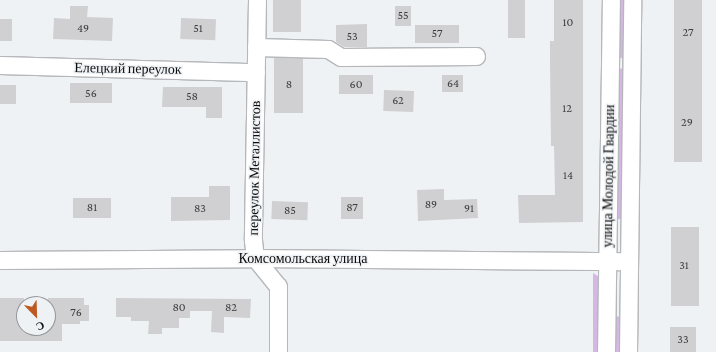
<!DOCTYPE html>
<html>
<head>
<meta charset="utf-8">
<style>
	body { margin:0 }
	#map { position:relative; width:716px; height:352px; overflow:hidden; background:#eff2f5; font-family:"Crimson Pro",serif }
	div>[style] { position:absolute }
	.green>* { inset:0; background:#d6b7e4 }
	.building>* { inset:0; background:#d0d0d3; transform-origin:0 0 }
	.roads { filter:drop-shadow(1px 0 #b5b7ba) drop-shadow(-1px 0 #b5b7ba) drop-shadow(0 1px #b5b7ba) drop-shadow(0 -1px #b5b7ba) }
	.street>* { height:17px; margin:-8.5px; padding:0 8.5px; transform-origin:8.5px; border-radius:8.5px; background:#fff }
	span { translate:-50% -50%; white-space:nowrap; text-align:center; line-height:1.15; -webkit-text-stroke:3px #eff2f5; paint-order:stroke }
	.number-label { font-size:12px; color:#3d3d3e }
	.number-label span { -webkit-text-stroke-width:0 }
	.street-label { font-size:14px; color:#0c0c0d }
	.north { position:absolute; left:16px; top:296px; width:40px; height:40px; box-sizing:border-box; background:#eff2f5; border:1px solid #949698; border-radius:50%; rotate:157deg; font-size:11px; font-weight:700; line-height:16px; text-align:center; color:#0c0c0d }
	.north::after { content:''; display:block; margin:auto; width:14px; height:18px; background:#bd5a21; clip-path:polygon(50% 0,100% 100%,50% 72%,0 100%) }
</style>
</head>
<body>
<div id="map">
	<div class="green">
		<div style="clip-path:polygon(614px 0,628px 0,626px 56px,623px 58px,619px 58px)"></div>
		<div style="clip-path:polygon(617px 68px,624px 69px,624px 217px,617px 220px,615px 218px)"></div>
		<div style="clip-path:polygon(593px 273px,601px 278px,602px 352px,593px 352px)"></div>
		<div style="clip-path:polygon(618px 316px,620px 319px,623px 352px,610px 352px,613px 318px)"></div>
	</div>
	<div class="building">
		<div style="left:273px;top:0;width:28px;height:32px"></div>
		<div style="left:508px;top:0;width:17px;height:38px"></div>
		<div style="clip-path:polygon(554px 0,583px 0,583px 222px,519px 223px,518px 195px,555px 195px,554px 146px,551px 146px,550px 61px,550px 41px,554px 41px)"></div>
		<div style="left:674px;top:0;width:28px;height:162px"></div>
		<div style="clip-path:polygon(70px 6px,88px 6px,87px 17px,113px 18px,112px 41px,53px 39px,54px 18px,70px 19px)"></div>
		<div style="left:395px;top:6px;width:16px;height:20px"></div>
		<div style="left:181px;top:18px;width:35px;height:21px;rotate:2deg"></div>
		<div style="left:0;top:19px;width:12px;height:22px"></div>
		<div style="clip-path:polygon(367px 24px,367px 47px,344px 47px,336px 42px,336px 25px)"></div>
		<div style="left:459px;top:25px;width:18px;height:44px;rotate:90deg"></div>
		<div style="left:274px;top:58px;width:29px;height:55px"></div>
		<div style="left:339px;top:75px;width:34px;height:19px"></div>
		<div style="left:442px;top:75px;width:21px;height:17px"></div>
		<div style="left:112px;top:83px;width:20px;height:42px;rotate:90deg"></div>
		<div style="left:0;top:85px;width:16px;height:19px"></div>
		<div style="clip-path:polygon(163px 87px,222px 87px,222px 118px,206px 118px,206px 107px,162px 107px)"></div>
		<div style="left:384px;top:90px;width:30px;height:21px;rotate:2deg"></div>
		<div style="clip-path:polygon(209px 186px,230px 186px,230px 220px,171px 221px,171px 197px,209px 197px)"></div>
		<div style="clip-path:polygon(444px 189px,444px 200px,477px 199px,478px 218px,418px 221px,417px 190px)"></div>
		<div style="left:363px;top:197px;width:22px;height:22px;rotate:90deg"></div>
		<div style="left:73px;top:198px;width:38px;height:20px"></div>
		<div style="left:272px;top:201px;width:36px;height:18px;rotate:2deg"></div>
		<div style="left:671px;top:227px;width:28px;height:79px"></div>
		<div style="clip-path:polygon(0 298px,24px 298px,24px 328px,48px 328px,48px 298px,84px 298px,84px 305px,89px 305px,89px 321px,80px 321px,80px 324px,62px 324px,62px 341px,0 341px)"></div>
		<div style="clip-path:polygon(116px 298px,251px 299px,250px 318px,224px 317px,224px 333px,211px 332px,212px 311px,190px 311px,190px 318px,179px 318px,179px 328px,162px 328px,162px 334px,148px 334px,149px 321px,131px 321px,131px 317px,116px 317px)"></div>
		<div style="left:670px;top:327px;width:26px;height:25px"></div>
	</div>
	<div class="roads">
		<div class="street">
			<div style="left:257px;top:0;width:240px;rotate:91deg"></div>
			<div style="left:253px;top:240px;width:18px;rotate:84deg"></div>
			<div style="left:255px;top:258px;width:36px;rotate:51deg"></div>
			<div style="left:278px;top:286px;width:66px;rotate:90deg"></div>
			<div style="left:256px;top:47px;width:72px;rotate:1.6deg"></div>
			<div style="left:328px;top:49px;width:15px;rotate:32deg"></div>
			<div style="left:341px;top:57px;width:135px;rotate:-0.4deg"></div>
			<div style="left:0;top:65px;width:256px;rotate:1.6deg"></div>
			<div style="left:0;top:260px;width:255px;rotate:-0.4deg"></div>
			<div style="left:255px;top:258px;width:374px;rotate:0.5deg"></div>
			<div style="left:606px;top:352px;width:352px;rotate:-89.2deg"></div>
			<div style="left:628px;top:352px;width:352px;rotate:-89.3deg"></div>
		</div>
	</div>
	<div class="number-label">
		<span style="left:403px;top:16px">55</span>
		<span style="left:568px;top:23px">10</span>
		<span style="left:83px;top:29px">49</span>
		<span style="left:198px;top:29px">51</span>
		<span style="left:688px;top:33px">27</span>
		<span style="left:437px;top:34px">57</span>
		<span style="left:352px;top:37px">53</span>
		<span style="left:453px;top:84px">64</span>
		<span style="left:289px;top:85px">8</span>
		<span style="left:356px;top:85px">60</span>
		<span style="left:91px;top:94px">56</span>
		<span style="left:192px;top:97px">58</span>
		<span style="left:398px;top:101px">62</span>
		<span style="left:567px;top:109px">12</span>
		<span style="left:687px;top:123px">29</span>
		<span style="left:568px;top:176px">14</span>
		<span style="left:431px;top:205px">89</span>
		<span style="left:92px;top:208px">81</span>
		<span style="left:352px;top:208px">87</span>
		<span style="left:200px;top:209px">83</span>
		<span style="left:469px;top:209px">91</span>
		<span style="left:290px;top:211px">85</span>
		<span style="left:684px;top:266px">31</span>
		<span style="left:179px;top:308px">80</span>
		<span style="left:231px;top:308px">82</span>
		<span style="left:76px;top:313px">76</span>
		<span style="left:683px;top:340px">33</span>
	</div>
	<div class="street-label">
		<span style="left:128px;top:68px;rotate:1deg">Елецкий переулок</span>
		<span style="left:254px;top:168px;rotate:-89deg">переулок Металлистов</span>
		<span style="left:608px;top:176px;rotate:-89deg">улица Молодой Гвардии</span>
		<span style="left:303px;top:258px">Комсомольская улица</span>
	</div>
	<div class="north">С</div>
</div>
</body>
</html>
